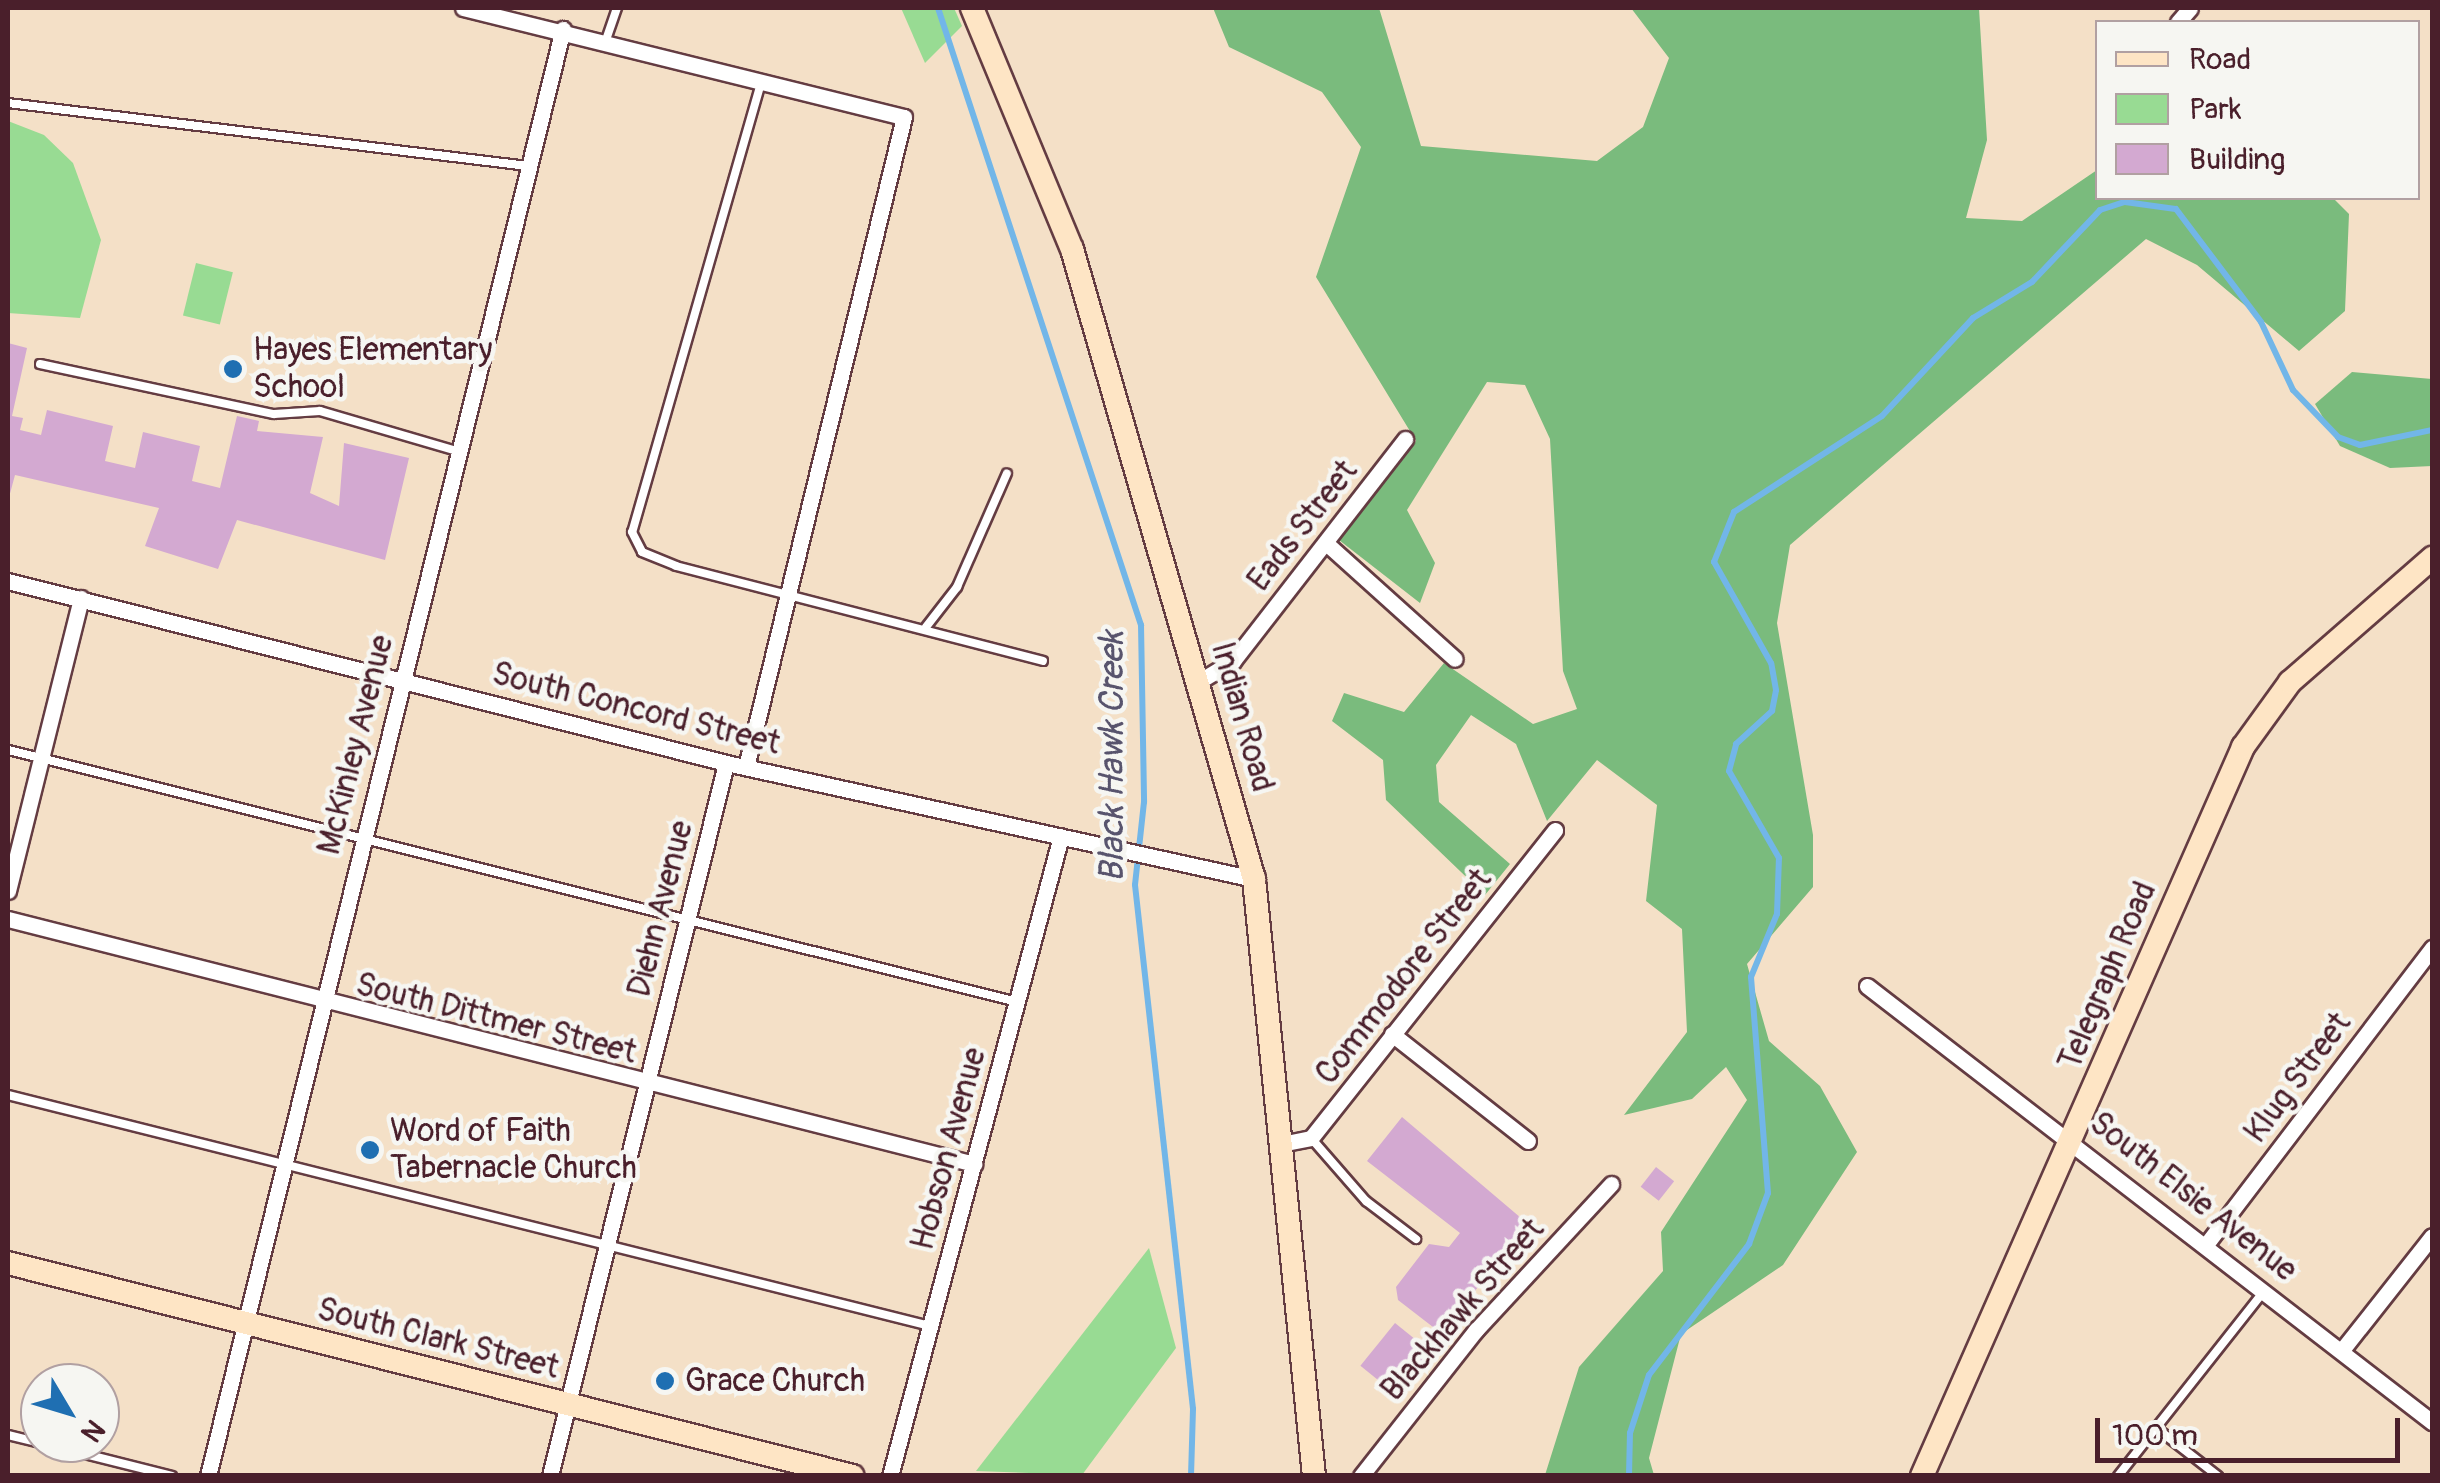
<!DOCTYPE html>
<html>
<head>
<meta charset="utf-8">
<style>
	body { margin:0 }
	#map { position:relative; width:2440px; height:1483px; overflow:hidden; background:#f4e0c7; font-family:Pangolin,sans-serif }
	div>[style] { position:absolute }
	.green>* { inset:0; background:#98db93; transform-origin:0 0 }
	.forest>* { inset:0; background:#7abb7d }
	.stream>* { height:6px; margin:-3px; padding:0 3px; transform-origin:3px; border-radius:3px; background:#72b6e8 }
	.building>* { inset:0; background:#d3a9d1; transform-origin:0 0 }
	.roads { filter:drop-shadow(2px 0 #643c42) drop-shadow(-2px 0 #643c42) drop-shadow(0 2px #643c42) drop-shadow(0 -2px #643c42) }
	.lane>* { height:8px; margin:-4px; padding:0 4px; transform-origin:4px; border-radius:4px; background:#fff }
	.street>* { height:15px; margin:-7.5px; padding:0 7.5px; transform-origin:7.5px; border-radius:7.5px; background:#fff }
	.secondary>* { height:22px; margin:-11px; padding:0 11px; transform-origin:11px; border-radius:11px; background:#fee5c5 }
	.dots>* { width:28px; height:28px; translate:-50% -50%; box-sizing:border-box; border:5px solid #f6f6f2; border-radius:50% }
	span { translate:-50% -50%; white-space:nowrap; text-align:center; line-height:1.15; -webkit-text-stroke:9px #f6f6f2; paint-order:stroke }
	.poi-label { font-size:32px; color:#4a1f2b }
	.left { translate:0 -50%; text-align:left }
	.street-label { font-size:32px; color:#4a1f2b }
	.water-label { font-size:35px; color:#58546d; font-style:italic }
	.frame { position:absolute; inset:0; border:10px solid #4a1f2b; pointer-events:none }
	.legend { position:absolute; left:2095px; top:20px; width:325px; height:180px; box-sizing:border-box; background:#f6f6f2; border:2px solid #b1a0a2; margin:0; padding:12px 18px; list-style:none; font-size:30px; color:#4a1f2b }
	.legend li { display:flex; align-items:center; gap:20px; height:50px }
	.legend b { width:50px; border:2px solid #b1a0a2 }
	.north { position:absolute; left:20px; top:1363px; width:100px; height:100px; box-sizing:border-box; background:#f6f6f2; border:2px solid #b1a0a2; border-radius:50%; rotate:128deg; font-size:28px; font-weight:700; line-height:40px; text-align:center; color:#4a1f2b }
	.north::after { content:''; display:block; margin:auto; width:35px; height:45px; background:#1f6fb2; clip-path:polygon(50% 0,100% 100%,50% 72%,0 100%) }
	.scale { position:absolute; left:2095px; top:1418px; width:305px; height:45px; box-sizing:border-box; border:5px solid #4a1f2b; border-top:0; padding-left:12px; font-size:30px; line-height:35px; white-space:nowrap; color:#4a1f2b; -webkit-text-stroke:8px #f6f6f2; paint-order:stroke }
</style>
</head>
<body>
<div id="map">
	<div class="green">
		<div style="clip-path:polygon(901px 8px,954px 8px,962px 26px,925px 63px)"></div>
		<div style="clip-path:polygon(8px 121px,44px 135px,73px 163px,101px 240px,80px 318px,8px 313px)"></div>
		<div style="left:196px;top:263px;width:38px;height:54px;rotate:14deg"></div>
		<div style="clip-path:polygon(1149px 1248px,1176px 1348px,1082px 1475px,976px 1471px)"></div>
	</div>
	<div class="forest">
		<div style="clip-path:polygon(1213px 8px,1379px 8px,1421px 146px,1597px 161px,1643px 127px,1669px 58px,1631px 8px,1979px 8px,1987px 140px,1966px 218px,2022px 221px,2097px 170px,2098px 198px,2333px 198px,2349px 214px,2345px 311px,2299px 351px,2197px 265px,2146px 239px,1790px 545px,1777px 623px,1813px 835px,1813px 887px,1747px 964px,1769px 1041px,1820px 1086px,1857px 1152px,1783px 1265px,1681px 1334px,1649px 1458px,1654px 1475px,1545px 1475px,1579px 1367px,1663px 1271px,1661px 1232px,1747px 1100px,1726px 1067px,1692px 1099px,1624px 1115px,1687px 1032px,1682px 929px,1646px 901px,1657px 805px,1597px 760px,1547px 821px,1516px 744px,1471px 715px,1436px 765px,1439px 802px,1510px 864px,1485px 895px,1386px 800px,1383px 760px,1332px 721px,1344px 693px,1404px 712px,1444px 663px,1533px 724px,1577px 709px,1563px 671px,1550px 439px,1525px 385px,1487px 382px,1407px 510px,1435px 563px,1420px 603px,1339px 540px,1416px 441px,1316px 277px,1361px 147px,1322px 92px,1229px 47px)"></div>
		<div style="clip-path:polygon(2352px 372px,2432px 379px,2432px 466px,2390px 468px,2340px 446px,2315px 404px)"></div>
	</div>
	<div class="stream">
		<div style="left:938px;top:8px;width:650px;rotate:71.79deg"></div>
		<div style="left:1141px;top:625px;width:177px;rotate:89deg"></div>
		<div style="left:1144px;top:802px;width:83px;rotate:96.2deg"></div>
		<div style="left:1135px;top:885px;width:527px;rotate:83.68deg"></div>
		<div style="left:1193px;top:1409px;width:67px;rotate:91.7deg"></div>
		<div style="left:1629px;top:1476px;width:43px;rotate:-88.7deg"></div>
		<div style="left:1630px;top:1433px;width:61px;rotate:-71.9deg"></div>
		<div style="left:1649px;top:1375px;width:165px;rotate:-52.6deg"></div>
		<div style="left:1749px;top:1244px;width:54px;rotate:-69.6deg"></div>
		<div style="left:1768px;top:1193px;width:217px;rotate:-94.5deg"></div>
		<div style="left:1751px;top:977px;width:68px;rotate:-67.6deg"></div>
		<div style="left:1777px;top:914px;width:56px;rotate:-88deg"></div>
		<div style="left:1779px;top:858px;width:100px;rotate:-119.9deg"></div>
		<div style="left:1729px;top:771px;width:28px;rotate:-75deg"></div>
		<div style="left:1736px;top:744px;width:49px;rotate:-42.5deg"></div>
		<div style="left:1772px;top:711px;width:21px;rotate:-79deg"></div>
		<div style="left:1776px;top:690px;width:27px;rotate:-100deg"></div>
		<div style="left:1771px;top:663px;width:116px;rotate:-119.4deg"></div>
		<div style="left:1714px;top:562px;width:54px;rotate:-68.2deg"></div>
		<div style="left:1734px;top:512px;width:176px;rotate:-33deg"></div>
		<div style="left:1882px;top:416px;width:134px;rotate:-47.1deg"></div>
		<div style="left:1973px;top:318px;width:69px;rotate:-31.4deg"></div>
		<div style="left:2032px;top:282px;width:99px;rotate:-46.6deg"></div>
		<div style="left:2100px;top:210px;width:26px;rotate:-18deg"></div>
		<div style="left:2125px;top:202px;width:51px;rotate:7.8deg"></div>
		<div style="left:2176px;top:209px;width:141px;rotate:53deg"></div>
		<div style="left:2261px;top:322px;width:75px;rotate:64.8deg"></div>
		<div style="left:2293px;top:390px;width:65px;rotate:46.2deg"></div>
		<div style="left:2338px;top:437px;width:23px;rotate:20deg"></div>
		<div style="left:2360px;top:445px;width:74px;rotate:-11.8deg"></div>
	</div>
	<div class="building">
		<div style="clip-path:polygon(8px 343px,27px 348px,12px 416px,23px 418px,20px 430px,41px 435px,47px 410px,113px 426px,105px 461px,135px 468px,143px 432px,200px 446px,192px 481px,220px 488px,237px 416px,259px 421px,257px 431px,323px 437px,310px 493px,339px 506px,344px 443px,409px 458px,385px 560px,237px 520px,218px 569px,145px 546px,159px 508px,15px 475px,8px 501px)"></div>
		<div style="clip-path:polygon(1402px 1117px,1527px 1223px,1442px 1334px,1398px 1300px,1396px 1287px,1429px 1244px,1449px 1247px,1460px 1233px,1367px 1161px)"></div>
		<div style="left:1656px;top:1167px;width:23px;height:25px;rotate:38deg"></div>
		<div style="left:1395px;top:1323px;width:45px;height:55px;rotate:39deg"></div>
	</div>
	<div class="roads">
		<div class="lane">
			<div style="left:607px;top:37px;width:31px;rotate:-71deg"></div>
			<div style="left:761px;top:83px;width:467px;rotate:106deg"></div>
			<div style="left:632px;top:532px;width:22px;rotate:63deg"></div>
			<div style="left:642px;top:552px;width:37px;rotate:22deg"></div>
			<div style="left:676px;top:566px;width:379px;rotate:14.5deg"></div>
			<div style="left:8px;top:103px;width:524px;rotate:6.91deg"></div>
			<div style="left:40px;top:364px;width:239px;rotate:12.1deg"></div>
			<div style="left:274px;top:414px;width:46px;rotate:-3.7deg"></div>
			<div style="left:320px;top:411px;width:143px;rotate:16.3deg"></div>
			<div style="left:926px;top:627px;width:51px;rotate:-52.2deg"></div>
			<div style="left:957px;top:587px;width:124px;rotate:-66.3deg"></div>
			<div style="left:8px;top:750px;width:1040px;rotate:14.02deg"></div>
			<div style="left:8px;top:1095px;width:950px;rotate:14.07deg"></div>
			<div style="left:1311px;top:1138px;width:84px;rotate:48.9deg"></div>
			<div style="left:1366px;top:1201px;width:63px;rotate:37.2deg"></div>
			<div style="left:2155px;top:1427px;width:80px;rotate:37.9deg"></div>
			<div style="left:8px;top:1435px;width:33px;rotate:14deg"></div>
			<div style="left:41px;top:1443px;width:135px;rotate:14.1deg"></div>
			<div style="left:2118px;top:1476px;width:236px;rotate:-51.7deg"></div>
		</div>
		<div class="street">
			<div style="left:463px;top:8px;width:454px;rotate:13.9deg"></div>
			<div style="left:904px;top:117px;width:669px;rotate:103.66deg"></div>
			<div style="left:2178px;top:22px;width:18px;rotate:-49deg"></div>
			<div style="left:1326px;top:543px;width:173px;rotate:42deg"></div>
			<div style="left:8px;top:581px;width:741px;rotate:14.22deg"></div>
			<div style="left:726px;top:763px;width:541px;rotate:12.39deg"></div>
			<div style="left:1198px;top:682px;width:41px;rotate:-31deg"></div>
			<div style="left:1233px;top:661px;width:281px;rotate:-52.2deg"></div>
			<div style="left:8px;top:891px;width:302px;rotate:-76deg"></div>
			<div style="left:8px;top:919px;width:997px;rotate:14.23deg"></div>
			<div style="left:1867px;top:986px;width:714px;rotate:37.66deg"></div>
			<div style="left:1392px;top:1034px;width:173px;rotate:38.2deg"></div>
			<div style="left:1286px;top:1143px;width:25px;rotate:-11deg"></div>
			<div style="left:1311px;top:1138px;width:393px;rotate:-51.6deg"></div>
			<div style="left:2208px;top:1242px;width:370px;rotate:-52.7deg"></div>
			<div style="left:2342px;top:1350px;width:145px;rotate:-51.7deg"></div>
			<div style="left:208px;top:1476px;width:1490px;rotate:-76.22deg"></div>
			<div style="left:550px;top:1476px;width:734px;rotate:-76.13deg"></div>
			<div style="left:890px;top:1476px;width:662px;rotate:-75.04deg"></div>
			<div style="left:1361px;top:1476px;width:186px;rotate:-51.8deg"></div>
			<div style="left:1476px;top:1330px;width:199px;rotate:-47.2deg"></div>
		</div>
		<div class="secondary">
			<div style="left:972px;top:8px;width:261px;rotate:67.5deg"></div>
			<div style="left:1072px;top:249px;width:656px;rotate:73.89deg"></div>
			<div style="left:1254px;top:879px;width:600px;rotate:84.26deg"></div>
			<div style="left:8px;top:1263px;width:871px;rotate:14.15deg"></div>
			<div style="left:1922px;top:1476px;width:797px;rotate:-66.23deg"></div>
			<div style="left:2243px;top:747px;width:80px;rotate:-54.1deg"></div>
			<div style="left:2290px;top:682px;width:189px;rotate:-41.1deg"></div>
		</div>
	</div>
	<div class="dots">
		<div style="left:233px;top:369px;background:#1f6fb2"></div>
		<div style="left:370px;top:1150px;background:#1f6fb2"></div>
		<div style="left:665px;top:1381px;background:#1f6fb2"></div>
	</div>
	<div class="poi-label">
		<span class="left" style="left:253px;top:369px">Hayes Elementary<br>School</span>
		<span class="left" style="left:390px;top:1150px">Word of Faith<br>Tabernacle Church</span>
		<span class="left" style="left:685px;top:1381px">Grace Church</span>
	</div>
	<div class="street-label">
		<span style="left:1303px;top:526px;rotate:-52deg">Eads Street</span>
		<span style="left:636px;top:709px;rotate:14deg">South Concord Street</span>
		<span style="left:1242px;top:717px;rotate:74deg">Indian Road</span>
		<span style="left:356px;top:745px;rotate:-76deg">McKinley Avenue</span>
		<span style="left:661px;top:909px;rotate:-76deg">Diehn Avenue</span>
		<span style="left:2108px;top:976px;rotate:-67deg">Telegraph Road</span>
		<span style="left:1404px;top:977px;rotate:-52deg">Commodore Street</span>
		<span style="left:496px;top:1019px;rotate:14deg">South Dittmer Street</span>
		<span style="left:2298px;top:1078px;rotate:-53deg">Klug Street</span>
		<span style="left:949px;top:1149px;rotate:-75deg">Hobson Avenue</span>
		<span style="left:2193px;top:1197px;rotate:38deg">South Elsie Avenue</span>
		<span style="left:1463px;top:1310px;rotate:-49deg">Blackhawk Street</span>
		<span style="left:438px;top:1339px;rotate:14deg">South Clark Street</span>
	</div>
	<div class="water-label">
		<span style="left:1112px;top:757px;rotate:-90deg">Black Hawk Creek</span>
	</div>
	<div class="frame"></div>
	<ul class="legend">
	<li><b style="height:12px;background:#fee5c5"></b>Road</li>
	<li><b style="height:28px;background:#98db93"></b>Park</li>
	<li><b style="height:28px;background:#d3a9d1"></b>Building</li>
	</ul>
	<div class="north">N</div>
	<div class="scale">100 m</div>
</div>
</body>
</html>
